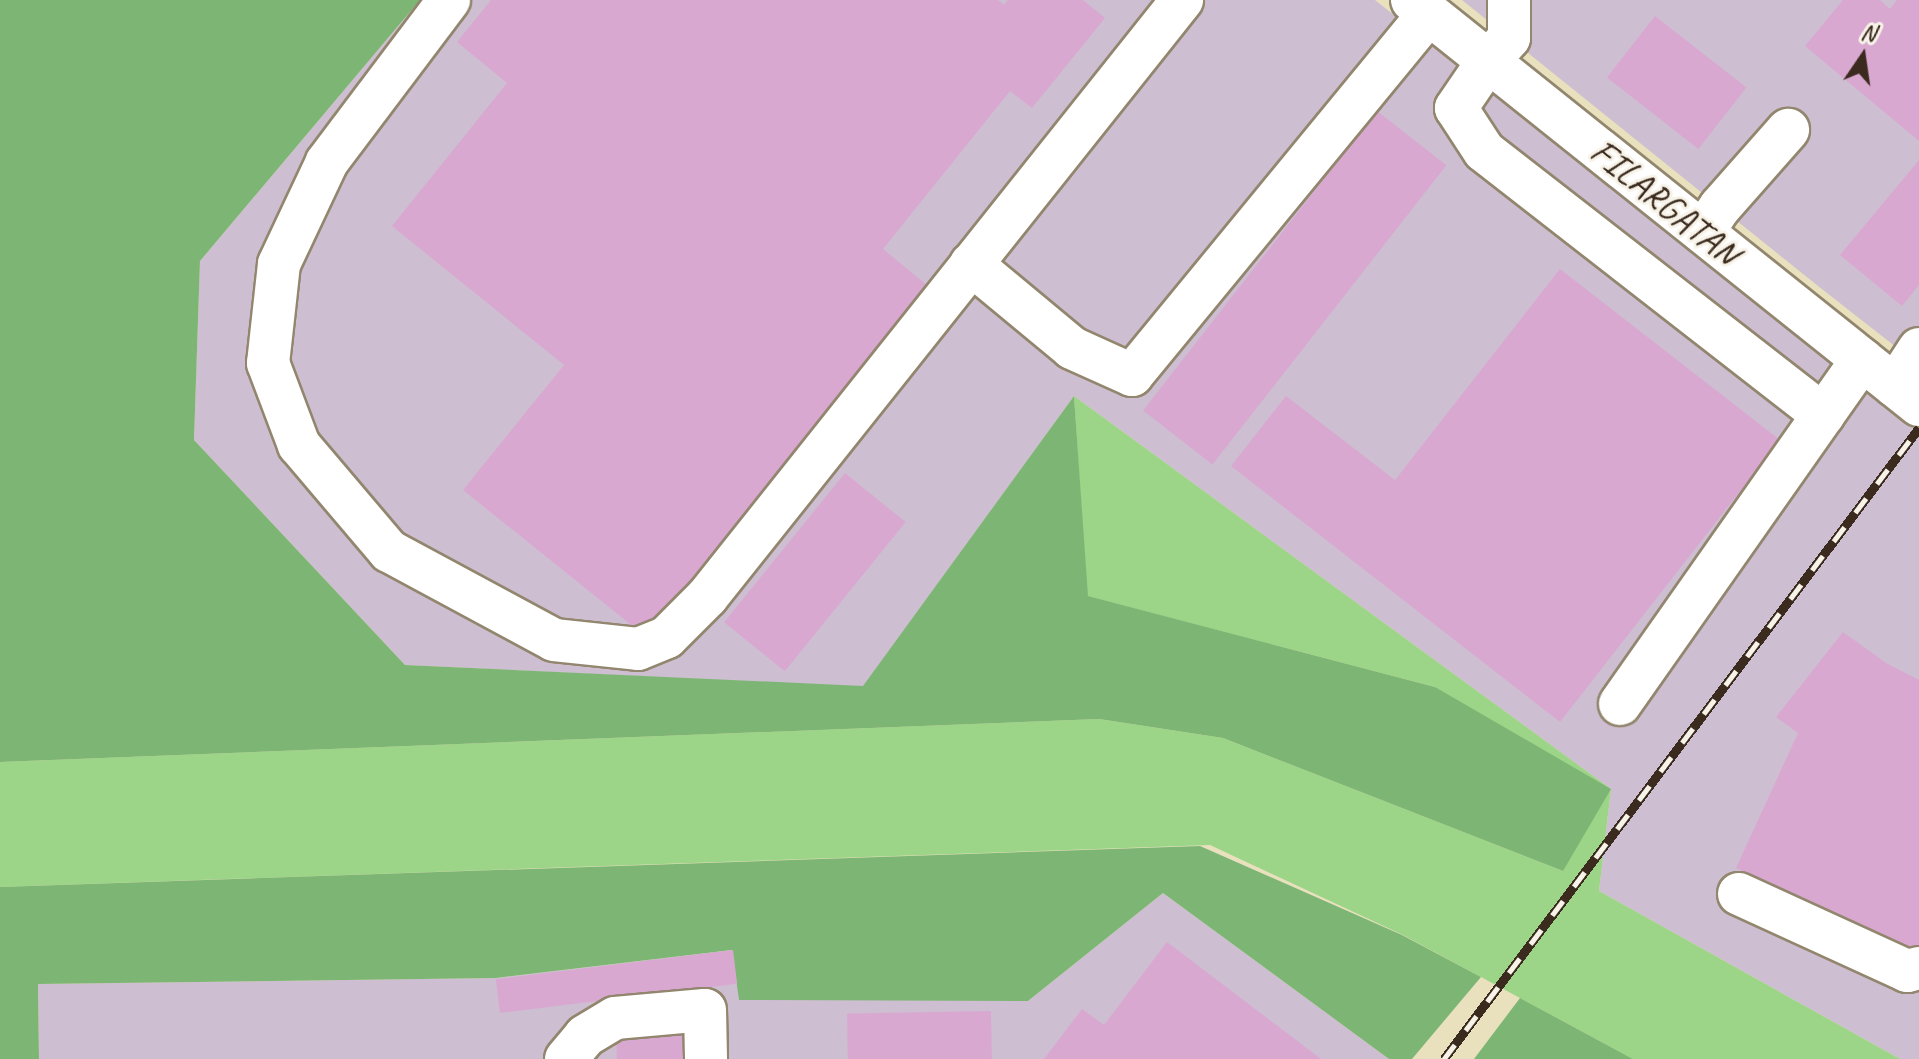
<!DOCTYPE html>
<html>
<head>
<meta charset="utf-8">
<style>
	body { margin:0 }
	#map { position:relative; width:1919px; height:1059px; overflow:hidden; background:#e9e1be; font-family:Caveat,sans-serif }
	div>[style] { position:absolute }
	.industrial>* { inset:0; background:#cebed1 }
	.green>* { inset:0; background:#9cd588 }
	.forest>* { inset:0; background:#7db674 }
	.building>* { inset:0; background:#d8a8d1; transform-origin:0 0 }
	.roads { filter:drop-shadow(2px 0 #92866e) drop-shadow(-2px 0 #92866e) drop-shadow(0 2px #92866e) drop-shadow(0 -2px #92866e) }
	.minor>* { height:42px; margin:-21px; padding:0 21px; transform-origin:21px; border-radius:21px; background:#fff }
	.rail>* { height:9px; margin-top:-4.5px; transform-origin:0; background:repeating-linear-gradient(90deg,#f7f3e8 0 18px,#3b2a1e 0 36px); box-sizing:border-box; border-block:2px solid #3b2a1e }
	span { translate:-50% -50%; white-space:nowrap; text-align:center; line-height:1.15; -webkit-text-stroke:6px #f7f3e8; paint-order:stroke }
	.street-label { font-size:38px; color:#3b2a1e }
	.north { position:absolute; left:1823px; top:16px; width:80px; height:80px; -webkit-text-stroke:6px #f7f3e8; paint-order:stroke; rotate:13deg; font-size:22px; font-weight:700; line-height:32px; text-align:center; color:#3b2a1e }
	.north::after { content:''; display:block; margin:auto; width:28px; height:36px; background:#3b2a1e; clip-path:polygon(50% 0,100% 100%,50% 72%,0 100%) }
</style>
</head>
<body>
<div id="map">
	<div class="industrial">
		<div style="clip-path:polygon(420px 0,1375px 0,1919px 433px,1919px 1059px,1900px 1059px,1599px 891px,1611px 789px,1074px 396px,863px 687px,405px 665px,194px 440px,200px 261px)"></div>
		<div style="clip-path:polygon(1462px 0,1919px 0,1919px 365px,1818px 286px)"></div>
		<div style="clip-path:polygon(1163px 893px,1389px 1059px,39px 1059px,38px 984px,496px 978px,733px 950px,737px 984px,1028px 1001px)"></div>
	</div>
	<div class="green">
		<div style="clip-path:polygon(1074px 396px,1611px 789px,1599px 891px,1900px 1059px,1633px 1059px,1403px 935px,1210px 845px,0 887px,0 762px,1099px 719px,1223px 738px,1563px 871px,1435px 687px,1087px 596px)"></div>
	</div>
	<div class="forest">
		<div style="clip-path:polygon(0 0,420px 0,200px 261px,194px 440px,405px 665px,863px 686px,1074px 396px,1088px 596px,1435px 687px,1611px 789px,1563px 871px,1223px 738px,1099px 719px,0 762px)"></div>
		<div style="clip-path:polygon(1200px 846px,1402px 935px,1481px 977px,1412px 1059px,1389px 1059px,1163px 893px,1028px 1001px,739px 1000px,732px 950px,496px 978px,38px 984px,39px 1059px,0 1059px,0 887px)"></div>
		<div style="clip-path:polygon(1520px 998px,1633px 1059px,1474px 1059px)"></div>
	</div>
	<div class="building">
		<div style="clip-path:polygon(491px 0,998px 0,1004px 5px,1008px 0,1083px 0,1105px 18px,1032px 108px,1010px 91px,883px 249px,928px 286px,645px 636px,463px 490px,564px 365px,392px 226px,507px 83px,457px 42px)"></div>
		<div style="clip-path:polygon(1843px 0,1880px 0,1890px 9px,1897px 0,1919px 0,1919px 141px,1805px 46px)"></div>
		<div style="left:1655px;top:16px;width:116px;height:78px;rotate:38deg"></div>
		<div style="left:1377px;top:111px;width:88px;height:380px;rotate:38deg"></div>
		<div style="clip-path:polygon(1919px 160px,1919px 285px,1902px 306px,1840px 255px)"></div>
		<div style="clip-path:polygon(1560px 269px,1780px 440px,1560px 722px,1231px 466px,1286px 396px,1395px 480px)"></div>
		<div style="left:845px;top:473px;width:78px;height:192px;rotate:39deg"></div>
		<div style="clip-path:polygon(1843px 632px,1886px 663px,1919px 680px,1919px 955px,1736px 868px,1798px 733px,1776px 717px)"></div>
		<div style="clip-path:polygon(1167px 942px,1321px 1059px,1044px 1059px,1082px 1009px,1104px 1025px)"></div>
		<div style="left:733px;top:950px;width:34px;height:239px;rotate:83deg"></div>
		<div style="left:991px;top:1011px;width:48px;height:144px;rotate:89deg"></div>
		<div style="left:685px;top:1032px;width:27px;height:69px;rotate:88deg"></div>
	</div>
	<div class="roads">
		<div class="minor">
			<div style="left:449px;top:0;width:203px;rotate:127deg"></div>
			<div style="left:327px;top:162px;width:113px;rotate:115.2deg"></div>
			<div style="left:279px;top:264px;width:100px;rotate:96.3deg"></div>
			<div style="left:268px;top:363px;width:88px;rotate:69.3deg"></div>
			<div style="left:299px;top:445px;width:139px;rotate:49.7deg"></div>
			<div style="left:389px;top:551px;width:187px;rotate:28.3deg"></div>
			<div style="left:554px;top:640px;width:84px;rotate:6.1deg"></div>
			<div style="left:638px;top:649px;width:31px;rotate:-22deg"></div>
			<div style="left:667px;top:637px;width:57px;rotate:-45deg"></div>
			<div style="left:707px;top:597px;width:763px;rotate:-51.49deg"></div>
			<div style="left:1412px;top:0;width:649px;rotate:38.62deg"></div>
			<div style="left:1509px;top:0;width:38px;rotate:90deg"></div>
			<div style="left:1509px;top:38px;width:31px;rotate:132deg"></div>
			<div style="left:1488px;top:61px;width:57px;rotate:124.2deg"></div>
			<div style="left:1456px;top:108px;width:51px;rotate:56.9deg"></div>
			<div style="left:1484px;top:151px;width:430px;rotate:37.9deg"></div>
			<div style="left:1703px;top:232px;width:30px;rotate:-56deg"></div>
			<div style="left:1720px;top:207px;width:103px;rotate:-48.6deg"></div>
			<div style="left:971px;top:264px;width:131px;rotate:39.7deg"></div>
			<div style="left:1072px;top:348px;width:66px;rotate:24.2deg"></div>
			<div style="left:1132px;top:375px;width:467px;rotate:-50.6deg"></div>
			<div style="left:1895px;top:386px;width:44px;rotate:-57deg"></div>
			<div style="left:1620px;top:704px;width:421px;rotate:-54.9deg"></div>
			<div style="left:1739px;top:894px;width:185px;rotate:24.6deg"></div>
			<div style="left:1907px;top:971px;width:12px;rotate:-14deg"></div>
			<div style="left:566px;top:1059px;width:30px;rotate:-50deg"></div>
			<div style="left:585px;top:1036px;width:35px;rotate:-31deg"></div>
			<div style="left:615px;top:1018px;width:90px;rotate:-5.1deg"></div>
			<div style="left:705px;top:1010px;width:49px;rotate:88.8deg"></div>
		</div>
	</div>
	<div class="rail">
		<div style="left:1444px;top:1059px;width:790px;rotate:-53.03deg"></div>
	</div>
	<div class="street-label">
		<span style="left:1665px;top:202px;rotate:39deg">FILARGATAN</span>
	</div>
	<div class="north">N</div>
</div>
</body>
</html>
